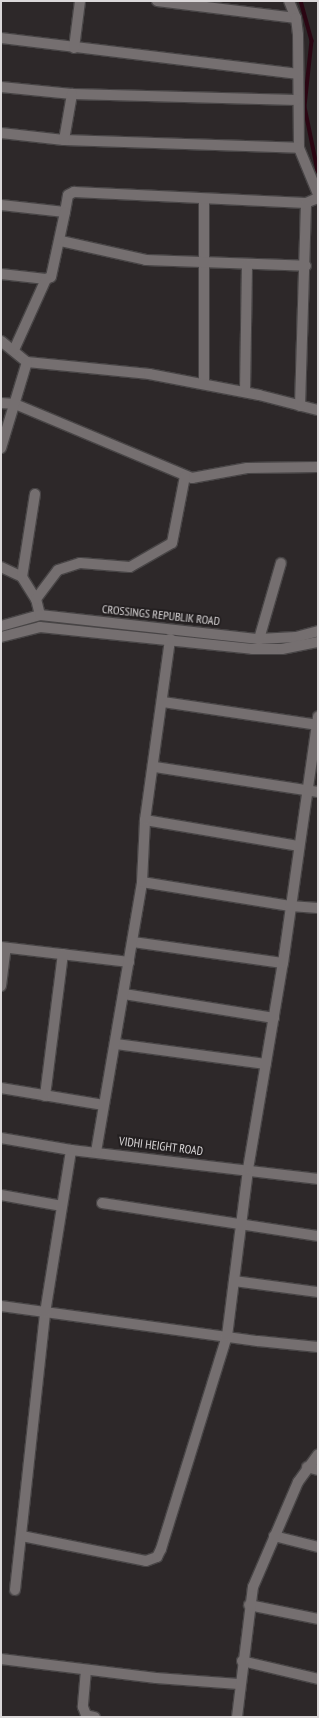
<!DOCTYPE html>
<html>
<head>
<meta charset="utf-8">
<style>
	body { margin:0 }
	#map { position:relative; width:319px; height:1718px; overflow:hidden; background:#2d2829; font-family:"PT Sans Narrow",sans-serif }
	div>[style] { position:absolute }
	.stream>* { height:3.5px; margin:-1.75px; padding:0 1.75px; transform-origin:1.75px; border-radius:1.75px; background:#2b0613 }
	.roads { filter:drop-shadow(1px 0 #484546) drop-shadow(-1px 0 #484546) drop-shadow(0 1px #484546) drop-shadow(0 -1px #484546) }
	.minor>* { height:10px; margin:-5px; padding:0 5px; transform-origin:5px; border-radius:5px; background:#756f70 }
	span { translate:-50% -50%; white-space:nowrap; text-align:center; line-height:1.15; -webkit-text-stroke:4px #231f20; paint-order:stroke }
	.street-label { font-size:12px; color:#dbd8d9 }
	.frame { position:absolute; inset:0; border:2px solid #dbd8d9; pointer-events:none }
</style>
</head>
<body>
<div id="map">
	<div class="stream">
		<div style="left:301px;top:1px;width:41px;rotate:74.6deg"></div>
		<div style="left:312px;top:41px;width:66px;rotate:96.1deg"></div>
		<div style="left:305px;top:107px;width:65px;rotate:78.5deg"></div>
	</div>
	<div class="roads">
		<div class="minor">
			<div style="left:157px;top:1px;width:140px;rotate:7deg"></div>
			<div style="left:289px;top:1px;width:18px;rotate:68deg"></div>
			<div style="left:296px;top:18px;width:17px;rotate:83deg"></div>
			<div style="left:298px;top:35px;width:113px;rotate:89.5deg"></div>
			<div style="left:299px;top:148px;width:50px;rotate:67.6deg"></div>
			<div style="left:1px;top:38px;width:299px;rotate:6.9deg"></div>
			<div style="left:74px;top:48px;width:47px;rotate:-82.7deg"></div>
			<div style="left:1px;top:87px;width:71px;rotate:5.6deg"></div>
			<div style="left:72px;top:94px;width:225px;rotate:1.5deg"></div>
			<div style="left:1px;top:133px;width:63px;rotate:6.3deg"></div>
			<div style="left:64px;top:140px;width:235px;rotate:1.9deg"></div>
			<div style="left:64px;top:140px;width:47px;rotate:-80.1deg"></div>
			<div style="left:204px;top:200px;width:183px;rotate:90deg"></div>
			<div style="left:1px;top:205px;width:64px;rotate:6.2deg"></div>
			<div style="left:65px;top:212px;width:17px;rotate:-80deg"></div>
			<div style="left:68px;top:195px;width:7px;rotate:-27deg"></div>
			<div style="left:74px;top:192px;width:232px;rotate:2.7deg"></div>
			<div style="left:306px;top:203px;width:13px;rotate:-23deg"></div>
			<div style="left:61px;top:241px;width:87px;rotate:12.6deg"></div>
			<div style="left:146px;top:260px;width:160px;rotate:2.1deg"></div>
			<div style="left:1px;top:274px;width:45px;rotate:6.3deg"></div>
			<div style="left:46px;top:279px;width:5px;rotate:-22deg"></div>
			<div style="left:51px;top:277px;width:66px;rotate:-77.8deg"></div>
			<div style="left:1px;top:341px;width:33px;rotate:39deg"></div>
			<div style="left:27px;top:362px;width:123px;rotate:5.6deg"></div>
			<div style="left:149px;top:374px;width:112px;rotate:10.8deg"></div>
			<div style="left:259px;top:395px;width:61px;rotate:14.3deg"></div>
			<div style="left:14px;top:350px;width:78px;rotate:-65.7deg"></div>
			<div style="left:245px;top:392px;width:128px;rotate:-89.1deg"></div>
			<div style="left:1px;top:403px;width:14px;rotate:4deg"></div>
			<div style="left:15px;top:404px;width:192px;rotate:22.7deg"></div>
			<div style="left:192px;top:478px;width:56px;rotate:-10.3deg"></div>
			<div style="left:247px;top:468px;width:71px;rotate:-0.8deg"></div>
			<div style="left:300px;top:406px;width:203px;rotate:-88.3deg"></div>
			<div style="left:1px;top:448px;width:90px;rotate:-73.2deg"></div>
			<div style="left:1px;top:567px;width:23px;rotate:25deg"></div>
			<div style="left:22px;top:577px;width:26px;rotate:58deg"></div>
			<div style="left:36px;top:599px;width:16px;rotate:76deg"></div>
			<div style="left:22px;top:577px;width:84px;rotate:-81.1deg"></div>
			<div style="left:36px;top:599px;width:36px;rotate:-53deg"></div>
			<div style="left:58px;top:570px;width:23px;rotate:-18deg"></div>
			<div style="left:80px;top:563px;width:50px;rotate:4.6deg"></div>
			<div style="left:130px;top:567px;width:48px;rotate:-29.7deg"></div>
			<div style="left:172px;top:543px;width:68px;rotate:-79deg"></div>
			<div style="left:1px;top:626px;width:41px;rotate:-15.8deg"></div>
			<div style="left:40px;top:615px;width:220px;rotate:6.3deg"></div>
			<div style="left:259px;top:639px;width:37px;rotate:-3deg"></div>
			<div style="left:296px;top:637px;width:23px;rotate:-15deg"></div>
			<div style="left:1px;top:637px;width:40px;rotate:-14.4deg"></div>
			<div style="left:40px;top:627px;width:213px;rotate:5.9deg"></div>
			<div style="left:252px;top:649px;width:30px"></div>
			<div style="left:282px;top:649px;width:37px;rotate:-11deg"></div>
			<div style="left:259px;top:639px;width:79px;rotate:-73.9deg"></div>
			<div style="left:163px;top:702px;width:157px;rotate:8.4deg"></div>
			<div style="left:155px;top:767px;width:165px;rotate:8.7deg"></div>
			<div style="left:145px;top:820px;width:155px;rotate:9.6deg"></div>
			<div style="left:142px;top:882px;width:150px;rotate:9.2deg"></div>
			<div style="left:290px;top:906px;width:28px;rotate:4deg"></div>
			<div style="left:133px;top:942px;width:151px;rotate:8deg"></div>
			<div style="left:1px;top:947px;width:129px;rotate:6.7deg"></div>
			<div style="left:1px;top:986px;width:38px;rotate:-83deg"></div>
			<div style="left:124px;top:994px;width:152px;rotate:9.1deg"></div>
			<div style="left:116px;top:1044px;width:151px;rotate:7.6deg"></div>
			<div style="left:1px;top:1088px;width:104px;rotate:9.4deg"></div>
			<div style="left:45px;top:1096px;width:143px;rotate:-82.8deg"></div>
			<div style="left:1px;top:1138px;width:71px;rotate:9.7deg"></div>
			<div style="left:71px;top:1150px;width:249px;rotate:6.7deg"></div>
			<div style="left:96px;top:1152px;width:274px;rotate:-80.3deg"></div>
			<div style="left:142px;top:882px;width:62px;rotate:-87.2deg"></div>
			<div style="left:145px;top:820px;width:183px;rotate:-82.1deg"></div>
			<div style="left:1px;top:1195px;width:62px;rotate:10.2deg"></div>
			<div style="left:102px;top:1203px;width:219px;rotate:8.7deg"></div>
			<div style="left:234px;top:1281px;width:85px;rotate:7.5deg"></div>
			<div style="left:1px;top:1306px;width:259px;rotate:7.8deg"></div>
			<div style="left:258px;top:1341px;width:60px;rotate:5.7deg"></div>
			<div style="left:307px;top:1467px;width:11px;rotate:15deg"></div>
			<div style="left:22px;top:1536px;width:126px;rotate:11.4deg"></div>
			<div style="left:146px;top:1561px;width:12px;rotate:-20deg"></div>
			<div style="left:157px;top:1557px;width:9px;rotate:-63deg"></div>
			<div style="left:161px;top:1549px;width:223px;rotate:-72.8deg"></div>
			<div style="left:227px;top:1336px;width:168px;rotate:-82.8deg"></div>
			<div style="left:248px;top:1169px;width:209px;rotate:-80.4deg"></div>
			<div style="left:283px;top:963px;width:249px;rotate:-81.9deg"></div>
			<div style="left:274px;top:1536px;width:45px;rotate:14deg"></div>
			<div style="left:15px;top:1590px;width:279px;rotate:-83.8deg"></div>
			<div style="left:45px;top:1313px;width:165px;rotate:-80.9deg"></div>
			<div style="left:249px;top:1605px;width:70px;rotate:11.5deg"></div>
			<div style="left:1px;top:1659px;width:156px;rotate:7deg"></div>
			<div style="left:156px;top:1678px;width:83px;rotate:4.1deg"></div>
			<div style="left:242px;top:1661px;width:78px;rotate:13.3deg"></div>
			<div style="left:86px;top:1670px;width:37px;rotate:95deg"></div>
			<div style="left:83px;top:1707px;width:9px;rotate:69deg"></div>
			<div style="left:86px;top:1715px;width:9px;rotate:13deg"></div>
			<div style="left:237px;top:1717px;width:131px;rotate:-83deg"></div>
			<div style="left:253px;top:1587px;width:114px;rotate:-66.8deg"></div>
			<div style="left:298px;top:1482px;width:34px;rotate:-54deg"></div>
		</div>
	</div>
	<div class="street-label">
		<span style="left:161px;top:615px;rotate:6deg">CROSSINGS REPUBLIK ROAD</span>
		<span style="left:161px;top:1146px;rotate:7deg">VIDHI HEIGHT ROAD</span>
	</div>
	<div class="frame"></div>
</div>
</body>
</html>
